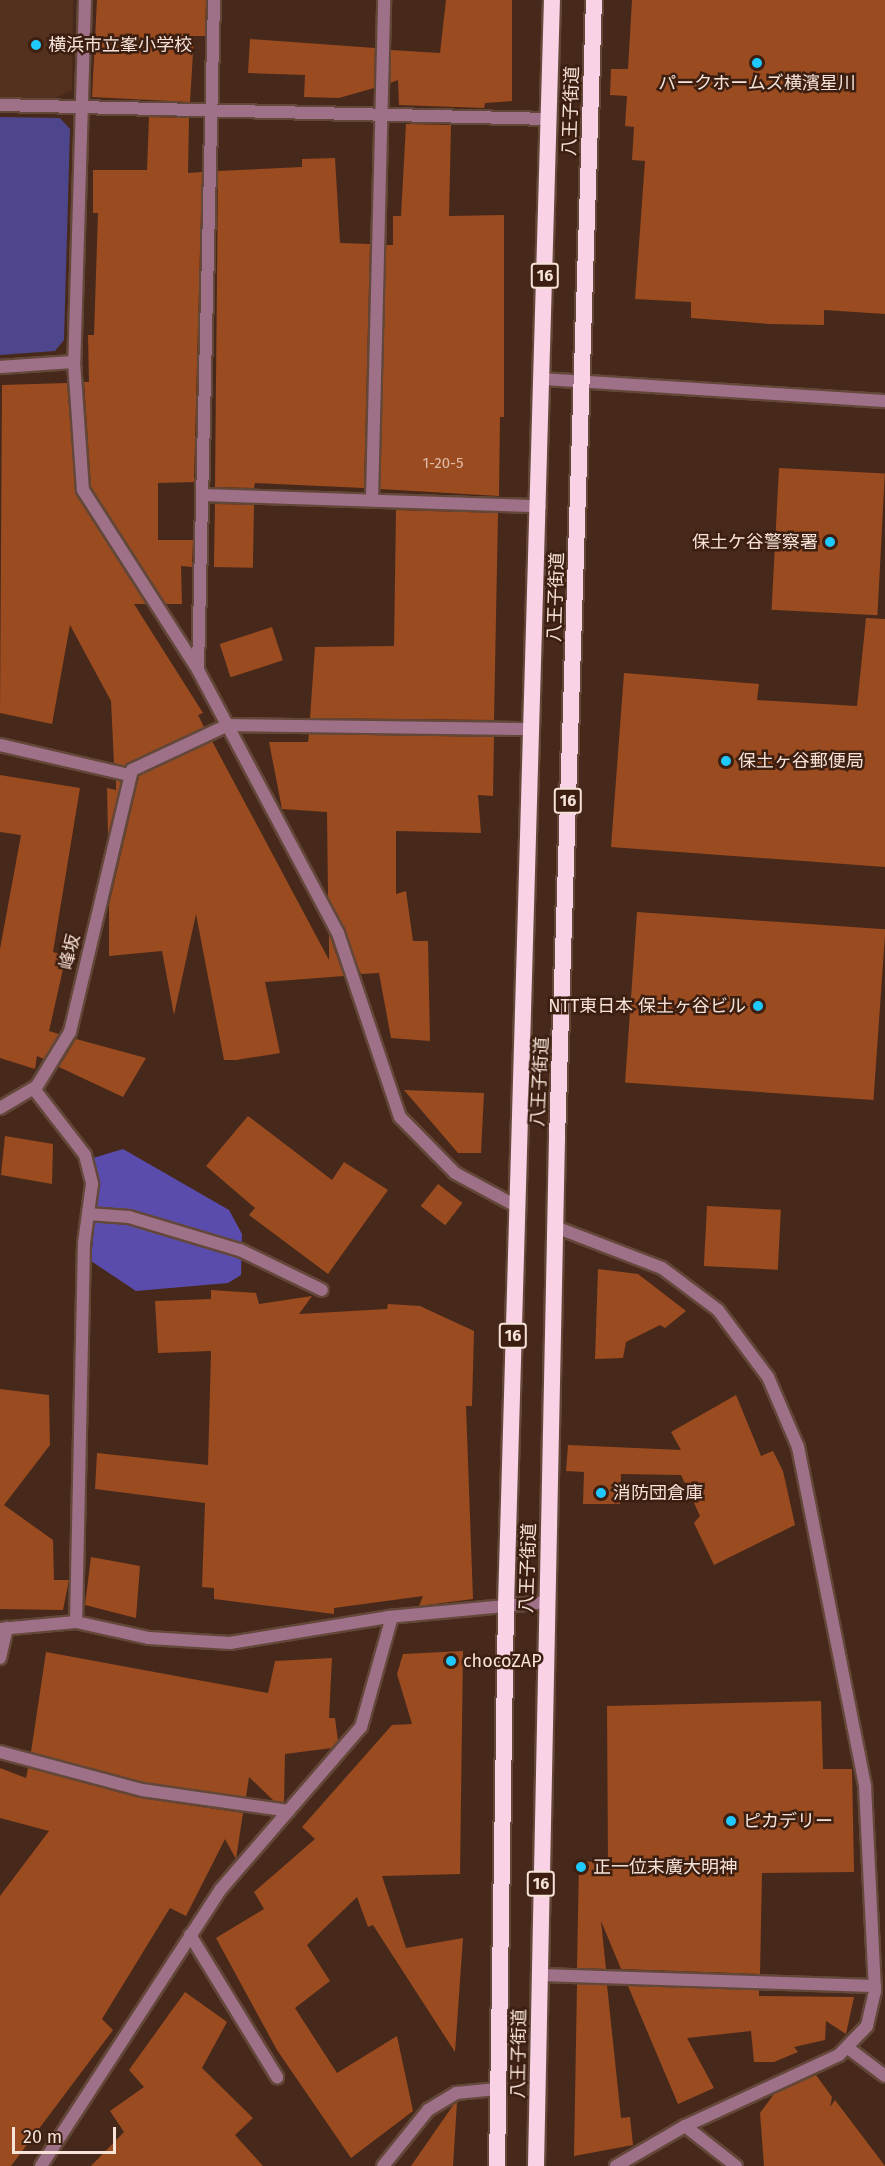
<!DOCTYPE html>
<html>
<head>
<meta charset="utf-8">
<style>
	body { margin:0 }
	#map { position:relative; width:885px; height:2166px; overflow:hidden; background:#47291b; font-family:"Fira Sans","Noto Sans JP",sans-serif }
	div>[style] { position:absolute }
	.built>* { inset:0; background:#54311f }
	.green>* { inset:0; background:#4e468c }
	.forest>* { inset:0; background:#5a4cad }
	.building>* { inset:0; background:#9a4b20; transform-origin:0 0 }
	.roads { filter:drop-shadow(2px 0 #634739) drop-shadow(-2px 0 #634739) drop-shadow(0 2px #634739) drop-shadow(0 -2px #634739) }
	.service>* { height:12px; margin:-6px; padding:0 6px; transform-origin:6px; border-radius:6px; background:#9f7189 }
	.minor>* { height:12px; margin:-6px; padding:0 6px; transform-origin:6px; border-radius:6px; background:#9f7189 }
	.tertiary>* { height:12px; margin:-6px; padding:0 6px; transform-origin:6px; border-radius:6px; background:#9f7189 }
	.trunk>* { height:16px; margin:-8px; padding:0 8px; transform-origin:8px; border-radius:8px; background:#fad2e6 }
	.dots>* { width:16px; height:16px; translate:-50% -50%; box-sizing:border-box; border:3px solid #3c1f11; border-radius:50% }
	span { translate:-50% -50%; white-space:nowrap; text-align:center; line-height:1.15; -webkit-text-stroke:5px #3c1f11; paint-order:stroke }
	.number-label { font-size:15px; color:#dfbcaa }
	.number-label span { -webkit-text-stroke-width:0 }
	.shield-label span { padding:2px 4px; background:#3c1f11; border:2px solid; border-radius:4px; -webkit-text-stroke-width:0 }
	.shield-label { font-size:16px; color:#f6e2d8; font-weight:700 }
	.poi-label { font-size:18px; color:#f6e2d8 }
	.left { translate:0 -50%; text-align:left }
	.right { translate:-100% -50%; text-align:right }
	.street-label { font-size:18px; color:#f6e2d8 }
	.scale { position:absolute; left:12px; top:2127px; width:104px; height:27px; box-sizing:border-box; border:3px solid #f6e2d8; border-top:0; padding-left:8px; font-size:18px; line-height:21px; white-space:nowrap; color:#f6e2d8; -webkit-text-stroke:4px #3c1f11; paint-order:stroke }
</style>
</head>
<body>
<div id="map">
	<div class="built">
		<div style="clip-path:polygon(0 0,73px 0,72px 90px,53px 99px,0 98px)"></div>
	</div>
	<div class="green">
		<div style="clip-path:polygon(0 117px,60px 118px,70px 129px,64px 340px,55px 351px,0 355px)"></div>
	</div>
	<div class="forest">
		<div style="clip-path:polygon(123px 1149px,229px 1210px,242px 1234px,241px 1275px,228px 1283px,136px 1291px,91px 1261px,98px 1182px,93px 1158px)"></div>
	</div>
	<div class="building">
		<div style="clip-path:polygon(97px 0,206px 0,205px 36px,194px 36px,190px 102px,92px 97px)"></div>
		<div style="clip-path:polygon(446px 0,512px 0,512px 101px,485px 103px,484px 108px,399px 105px,398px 80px,390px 83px,391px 50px,440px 53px)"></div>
		<div style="clip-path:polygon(632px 0,885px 0,885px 314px,824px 310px,824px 325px,769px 324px,691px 318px,691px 302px,635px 299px,645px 161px,632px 160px,634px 127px,625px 126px,627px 96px,610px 95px,611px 69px,628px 69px)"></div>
		<div style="clip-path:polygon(250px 39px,375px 48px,374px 88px,339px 98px,304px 97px,305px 75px,248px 73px)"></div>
		<div style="clip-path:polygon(149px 117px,189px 118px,188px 173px,202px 172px,194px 482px,158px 483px,158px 540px,193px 540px,192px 567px,181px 566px,182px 604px,166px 604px,91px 487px,84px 382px,89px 382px,88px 335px,94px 335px,98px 213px,93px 213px,93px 170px,147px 170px)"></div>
		<div style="clip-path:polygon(406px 124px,451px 125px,449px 216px,504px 215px,504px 417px,500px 417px,499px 496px,380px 489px,386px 245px,393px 245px,393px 216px,401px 216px)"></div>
		<div style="clip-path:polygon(335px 158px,340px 243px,370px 244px,364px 488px,255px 483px,254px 488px,215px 487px,218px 171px,302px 167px,302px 159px)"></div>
		<div style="clip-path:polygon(67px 383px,76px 494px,146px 604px,134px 604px,203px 713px,198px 715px,204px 727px,125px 766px,114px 763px,111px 701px,70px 625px,52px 724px,0 713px,2px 385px)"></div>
		<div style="left:779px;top:468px;width:106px;height:142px;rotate:3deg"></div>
		<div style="left:215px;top:504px;width:39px;height:63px;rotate:1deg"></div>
		<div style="clip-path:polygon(396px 510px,498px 513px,494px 720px,310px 718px,315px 647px,394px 646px)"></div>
		<div style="clip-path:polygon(866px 618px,885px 619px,885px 867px,611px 847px,624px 673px,759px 684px,757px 700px,857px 706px)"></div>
		<div style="left:272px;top:627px;width:35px;height:55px;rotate:72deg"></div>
		<div style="clip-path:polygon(309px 734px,494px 737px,493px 796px,478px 795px,481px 833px,396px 831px,396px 894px,406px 891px,413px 941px,428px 941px,430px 1041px,391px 1038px,379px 973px,361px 974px,328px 897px,327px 812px,282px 809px,269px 742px,308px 742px)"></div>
		<div style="clip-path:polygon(212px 741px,329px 960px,329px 934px,344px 976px,265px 982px,280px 1053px,236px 1060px,224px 1060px,196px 914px,174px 1015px,162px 951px,109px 956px,109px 905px,139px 776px)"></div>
		<div style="clip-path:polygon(0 775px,80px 788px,53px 952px,66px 956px,49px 1031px,59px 1034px,44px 1059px,37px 1056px,35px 1069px,0 1058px,0 949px,21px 835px,0 832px)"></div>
		<div style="clip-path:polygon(116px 780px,121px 782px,108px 836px,107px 788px,116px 790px)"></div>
		<div style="left:637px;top:912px;width:249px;height:171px;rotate:4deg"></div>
		<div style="clip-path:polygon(76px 1039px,146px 1058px,123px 1097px,59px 1067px)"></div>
		<div style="clip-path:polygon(404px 1090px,484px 1093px,481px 1153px,458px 1153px)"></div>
		<div style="clip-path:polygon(248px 1116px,332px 1180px,344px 1162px,388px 1190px,328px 1274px,249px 1215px,255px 1208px,206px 1166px)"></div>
		<div style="clip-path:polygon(5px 1136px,53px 1144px,52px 1184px,1px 1175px)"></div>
		<div style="left:438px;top:1184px;width:31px;height:28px;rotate:38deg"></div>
		<div style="left:707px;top:1206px;width:74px;height:60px;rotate:3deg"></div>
		<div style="clip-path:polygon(598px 1269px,638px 1274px,686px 1311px,665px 1328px,660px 1325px,626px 1342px,623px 1358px,595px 1359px)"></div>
		<div style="clip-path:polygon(211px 1290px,256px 1293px,259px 1304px,312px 1296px,299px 1314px,387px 1309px,388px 1304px,420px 1306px,474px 1331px,472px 1406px,466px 1406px,473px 1599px,419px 1606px,423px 1596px,334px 1608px,334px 1614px,214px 1599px,214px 1588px,202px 1587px,205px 1503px,95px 1489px,97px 1453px,208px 1465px,211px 1351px,158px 1353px,155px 1301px,211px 1299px)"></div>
		<div style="clip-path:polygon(0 1389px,49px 1395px,50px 1445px,4px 1505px,53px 1540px,54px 1580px,69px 1580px,63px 1610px,0 1609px)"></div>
		<div style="clip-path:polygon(736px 1395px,761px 1456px,773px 1451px,783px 1471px,795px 1525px,714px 1565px,694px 1523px,700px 1516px,681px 1475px,621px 1474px,620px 1504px,583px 1504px,584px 1472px,566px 1471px,568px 1445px,681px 1450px,671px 1432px)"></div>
		<div style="clip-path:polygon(91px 1557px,140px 1566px,136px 1618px,85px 1605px)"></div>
		<div style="clip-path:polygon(463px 1651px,460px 1874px,382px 1876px,406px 1948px,463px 1938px,455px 2052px,373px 1925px,368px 1927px,357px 1897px,307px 1945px,330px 1981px,295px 2008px,337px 2073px,397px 2036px,413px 2111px,351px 2158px,277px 2050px,216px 1938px,264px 1909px,254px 1892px,315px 1839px,302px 1827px,392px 1725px,412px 1724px,397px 1674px,403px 1654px)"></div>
		<div style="clip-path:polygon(46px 1652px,268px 1693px,275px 1661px,332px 1658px,329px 1718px,335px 1718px,338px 1741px,332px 1748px,285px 1754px,284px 1802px,274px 1801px,249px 1777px,246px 1797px,144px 1782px,31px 1752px)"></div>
		<div style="clip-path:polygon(821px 1701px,823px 1769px,852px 1769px,854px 1872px,762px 1873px,760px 1974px,621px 1969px,601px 1921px,606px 1969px,577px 1968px,579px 1861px,608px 1863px,607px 1706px)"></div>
		<div style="clip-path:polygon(0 1768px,26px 1778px,28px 1768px,140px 1798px,243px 1813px,236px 1859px,225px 1839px,186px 1916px,170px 1908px,102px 2019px,113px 2030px,11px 2166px,0 2166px,0 1896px,49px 1831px,0 1818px)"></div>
		<div style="clip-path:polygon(577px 1984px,607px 1985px,621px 2118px,630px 2117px,633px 2145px,574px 2156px)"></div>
		<div style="clip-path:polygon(628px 1986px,759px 1990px,759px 1996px,854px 1997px,846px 2034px,826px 2021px,825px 2040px,794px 2047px,798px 2052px,774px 2062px,754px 2062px,751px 2031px,687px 2038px,714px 2088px,678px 2104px)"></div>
		<div style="clip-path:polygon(185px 1992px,227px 2022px,202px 2068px,253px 2118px,235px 2135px,263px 2166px,91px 2166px,124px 2132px,110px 2111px,144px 2087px,129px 2070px)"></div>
		<div style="clip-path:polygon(816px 2075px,832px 2097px,830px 2107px,835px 2100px,885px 2166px,764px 2166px,760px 2113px,774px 2094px)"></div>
		<div style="clip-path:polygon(457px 2102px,453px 2166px,411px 2166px,454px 2104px)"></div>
	</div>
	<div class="roads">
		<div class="service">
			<div style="left:88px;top:1214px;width:41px;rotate:4.2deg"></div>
			<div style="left:129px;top:1217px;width:116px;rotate:16.6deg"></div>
			<div style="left:240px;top:1250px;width:91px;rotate:26deg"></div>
			<div style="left:0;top:1658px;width:31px;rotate:-77deg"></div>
			<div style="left:0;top:1752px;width:147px;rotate:15deg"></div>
			<div style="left:142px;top:1790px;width:148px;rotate:8.1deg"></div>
			<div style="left:190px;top:1935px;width:167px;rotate:58.5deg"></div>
			<div style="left:383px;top:2166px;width:72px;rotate:-51.2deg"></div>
			<div style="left:428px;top:2110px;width:33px;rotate:-31deg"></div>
			<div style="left:456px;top:2093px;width:41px;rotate:-5.6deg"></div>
		</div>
		<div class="minor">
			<div style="left:85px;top:0;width:362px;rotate:91.7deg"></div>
			<div style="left:74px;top:362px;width:128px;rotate:86deg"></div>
			<div style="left:83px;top:490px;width:214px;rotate:57.4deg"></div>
			<div style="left:198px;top:670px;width:298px;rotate:62deg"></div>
			<div style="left:338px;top:933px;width:194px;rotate:71.4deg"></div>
			<div style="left:400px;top:1117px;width:78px;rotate:45.5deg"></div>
			<div style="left:455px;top:1173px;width:69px;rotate:28.4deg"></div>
			<div style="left:0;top:105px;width:549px;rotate:1.46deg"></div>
			<div style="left:0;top:367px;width:74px;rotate:-3.9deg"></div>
			<div style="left:202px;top:495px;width:338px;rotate:1.9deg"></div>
			<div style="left:372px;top:499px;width:499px;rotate:-88.6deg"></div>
			<div style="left:198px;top:669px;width:669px;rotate:-88.63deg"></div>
			<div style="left:0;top:745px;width:132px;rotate:13.1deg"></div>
			<div style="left:34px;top:1089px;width:83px;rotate:52.3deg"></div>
			<div style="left:85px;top:1155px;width:30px;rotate:76deg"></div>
			<div style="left:92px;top:1184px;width:60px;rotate:97.7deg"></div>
			<div style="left:84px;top:1243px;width:379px;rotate:91.2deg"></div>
			<div style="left:0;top:1108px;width:43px;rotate:-30.7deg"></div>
			<div style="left:37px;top:1086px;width:63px;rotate:-58.6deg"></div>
			<div style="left:70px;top:1032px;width:269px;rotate:-76.7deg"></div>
			<div style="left:132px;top:770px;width:106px;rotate:-25.1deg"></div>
			<div style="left:228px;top:725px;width:303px;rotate:0.8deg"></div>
			<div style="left:558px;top:1228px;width:111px;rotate:21deg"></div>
			<div style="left:662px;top:1268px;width:70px;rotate:36.9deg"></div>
			<div style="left:718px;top:1310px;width:84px;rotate:53.3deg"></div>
			<div style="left:768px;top:1377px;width:76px;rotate:66.8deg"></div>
			<div style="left:798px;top:1447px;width:346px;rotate:78.8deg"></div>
			<div style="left:865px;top:1786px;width:205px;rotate:87.2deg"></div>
			<div style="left:875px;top:1991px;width:36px;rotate:103deg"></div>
			<div style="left:867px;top:2026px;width:40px;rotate:134deg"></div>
			<div style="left:839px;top:2055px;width:170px;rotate:155.2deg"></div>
			<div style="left:685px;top:2126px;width:80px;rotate:149.9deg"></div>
			<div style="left:0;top:1629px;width:76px;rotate:-5.3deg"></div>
			<div style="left:76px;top:1622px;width:75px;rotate:12.4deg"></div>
			<div style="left:149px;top:1638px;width:81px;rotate:3.5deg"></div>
			<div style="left:230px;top:1643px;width:160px;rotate:-9.3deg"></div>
			<div style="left:388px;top:1617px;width:160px;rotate:-5.4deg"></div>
			<div style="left:540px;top:1975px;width:335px;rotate:1.9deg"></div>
			<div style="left:848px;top:2048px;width:46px;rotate:37.1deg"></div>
			<div style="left:685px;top:2126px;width:65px;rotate:38.1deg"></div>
			<div style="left:41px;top:2166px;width:330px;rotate:-57deg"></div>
			<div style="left:221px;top:1889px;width:214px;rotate:-49.2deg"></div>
			<div style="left:361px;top:1727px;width:114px;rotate:-74.3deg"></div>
		</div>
		<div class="tertiary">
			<div style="left:543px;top:379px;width:343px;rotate:3.7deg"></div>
		</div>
		<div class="trunk">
			<div style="left:497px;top:2166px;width:561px;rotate:-89.08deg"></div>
			<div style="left:506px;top:1605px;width:1606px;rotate:-88.36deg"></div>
			<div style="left:536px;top:2166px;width:1027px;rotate:-88.83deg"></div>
			<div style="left:557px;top:1139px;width:1140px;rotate:-88.14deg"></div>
		</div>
	</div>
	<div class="dots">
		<div style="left:36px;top:45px;background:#20c9fd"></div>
		<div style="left:757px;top:63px;background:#20c9fd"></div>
		<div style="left:830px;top:542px;background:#20c9fd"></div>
		<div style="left:726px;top:761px;background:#20c9fd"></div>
		<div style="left:758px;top:1006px;background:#20c9fd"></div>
		<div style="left:601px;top:1493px;background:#20c9fd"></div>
		<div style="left:451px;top:1661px;background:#20c9fd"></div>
		<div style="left:731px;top:1821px;background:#20c9fd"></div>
		<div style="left:581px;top:1867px;background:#20c9fd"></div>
	</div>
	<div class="number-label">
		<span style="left:443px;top:464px">1-20-5</span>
	</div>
	<div class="shield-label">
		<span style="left:545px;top:276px">16</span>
		<span style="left:568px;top:801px">16</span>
		<span style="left:513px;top:1336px">16</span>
		<span style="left:541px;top:1884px">16</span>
	</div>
	<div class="poi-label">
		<span class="left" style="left:48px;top:45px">横浜市立峯小学校</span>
		<span style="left:757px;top:83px">パークホームズ横濱星川</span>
		<span class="right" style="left:818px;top:542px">保土ケ谷警察署</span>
		<span class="left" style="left:738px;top:761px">保土ヶ谷郵便局</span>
		<span class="right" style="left:746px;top:1006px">NTT東日本 保土ヶ谷ビル</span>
		<span class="left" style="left:613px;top:1493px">消防団倉庫</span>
		<span class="left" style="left:463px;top:1661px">chocoZAP</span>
		<span class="left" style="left:743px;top:1821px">ピカデリー</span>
		<span class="left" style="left:593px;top:1867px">正一位末廣大明神</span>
	</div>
	<div class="street-label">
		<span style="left:571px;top:111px;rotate:-88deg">八王子街道</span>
		<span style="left:556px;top:597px;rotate:-88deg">八王子街道</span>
		<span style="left:70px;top:952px;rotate:-77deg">峰坂</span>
		<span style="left:540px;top:1082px;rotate:-87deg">八王子街道</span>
		<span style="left:528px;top:1568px;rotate:-88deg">八王子街道</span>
		<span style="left:519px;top:2054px;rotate:-89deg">八王子街道</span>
	</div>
	<div class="scale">20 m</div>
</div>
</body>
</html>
